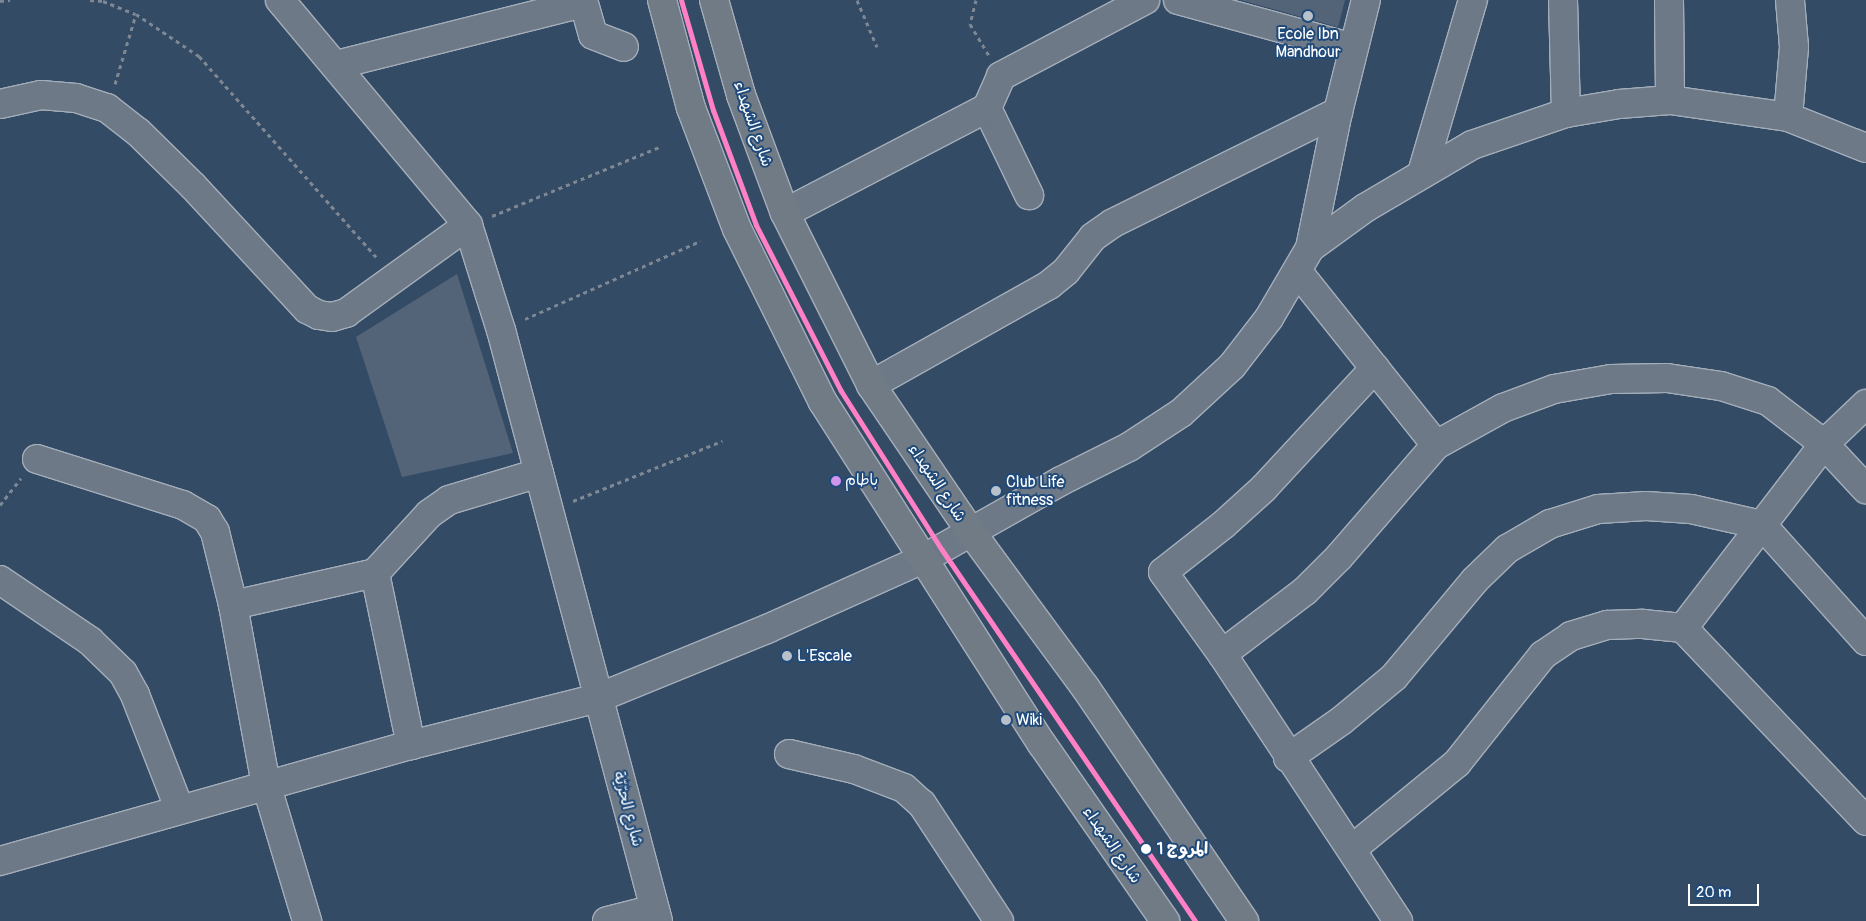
<!DOCTYPE html>
<html>
<head>
<meta charset="utf-8">
<style>
	body { margin:0 }
	#map { position:relative; width:1866px; height:921px; overflow:hidden; background:#344b65; font-family:Pangolin,"Playpen Sans Arabic",sans-serif }
	div>[style] { position:absolute }
	.building>* { inset:0; background:#536479 }
	.path>* { height:3px; margin-top:-1.5px; transform-origin:0; background:repeating-linear-gradient(90deg,#7e8895 0 4px,transparent 0 8px) }
	.roads { filter:drop-shadow(1px 0 #a4aeba) drop-shadow(-1px 0 #a4aeba) drop-shadow(0 1px #a4aeba) drop-shadow(0 -1px #a4aeba) }
	.minor>* { height:28px; margin:-14px; padding:0 14px; transform-origin:14px; border-radius:14px; background:#6d7986 }
	.major>* { height:28px; margin:-14px; padding:0 14px; transform-origin:14px; border-radius:14px; background:#717b85 }
	.rail-1>* { height:5px; margin:-2.5px; padding:0 2.5px; transform-origin:2.5px; border-radius:2.5px; background:#ff80c5 }
	.dots>* { width:14px; height:14px; translate:-50% -50%; box-sizing:border-box; border:2px solid #1f4a7a; border-radius:50% }
	span { translate:-50% -50%; white-space:nowrap; text-align:center; line-height:1.15; -webkit-text-stroke:4px #1f4a7a; paint-order:stroke }
	.bus-label { font-size:15px; color:#fff }
	.left { translate:0 -50%; text-align:left }
	.poi-label { font-size:16px; color:#fff }
	.street-label { font-size:16px; color:#fff }
	.stop-label { font-size:16px; color:#fff; font-weight:700 }
	.scale { position:absolute; left:1688px; top:884px; width:71px; height:22px; box-sizing:border-box; border:2px solid #fff; border-top:0; padding-left:6px; font-size:15px; line-height:18px; white-space:nowrap; color:#fff; -webkit-text-stroke:4px #1f4a7a; paint-order:stroke }
</style>
</head>
<body>
<div id="map">
	<div class="building">
		<div style="clip-path:polygon(1240px 0,1345px 0,1338px 27px)"></div>
		<div style="clip-path:polygon(457px 274px,513px 453px,402px 477px,356px 337px)"></div>
	</div>
	<div class="path">
		<div style="left:90px;top:0;width:13px;rotate:4deg"></div>
		<div style="left:103px;top:1px;width:35px;rotate:22deg"></div>
		<div style="left:136px;top:14px;width:76px;rotate:33.7deg"></div>
		<div style="left:199px;top:56px;width:272px;rotate:48.6deg"></div>
		<div style="left:857px;top:0;width:51px;rotate:66.9deg"></div>
		<div style="left:976px;top:0;width:25px;rotate:104deg"></div>
		<div style="left:970px;top:24px;width:37px;rotate:59deg"></div>
		<div style="left:0;top:1px;width:10px;rotate:-6deg"></div>
		<div style="left:115px;top:84px;width:73px;rotate:-73.3deg"></div>
		<div style="left:492px;top:216px;width:184px;rotate:-22.4deg"></div>
		<div style="left:525px;top:319px;width:192px;rotate:-24deg"></div>
		<div style="left:573px;top:501px;width:161px;rotate:-21.9deg"></div>
		<div style="left:0;top:505px;width:34px;rotate:-52deg"></div>
	</div>
	<div class="roads">
		<div class="minor">
			<div style="left:280px;top:0;width:293px;rotate:50.1deg"></div>
			<div style="left:468px;top:225px;width:110px;rotate:72.6deg"></div>
			<div style="left:501px;top:330px;width:611px;rotate:75.12deg"></div>
			<div style="left:583px;top:0;width:36px;rotate:74deg"></div>
			<div style="left:593px;top:35px;width:33px;rotate:21deg"></div>
			<div style="left:1178px;top:0;width:182px;rotate:15.3deg"></div>
			<div style="left:1563px;top:0;width:113px;rotate:88.5deg"></div>
			<div style="left:1669px;top:0;width:100px;rotate:89.4deg"></div>
			<div style="left:336px;top:65px;width:255px;rotate:-14.1deg"></div>
			<div style="left:0;top:104px;width:42px;rotate:-12.4deg"></div>
			<div style="left:41px;top:95px;width:35px;rotate:5deg"></div>
			<div style="left:76px;top:98px;width:33px;rotate:18deg"></div>
			<div style="left:107px;top:108px;width:39px;rotate:38deg"></div>
			<div style="left:138px;top:132px;width:77px;rotate:44.5deg"></div>
			<div style="left:193px;top:186px;width:168px;rotate:47.2deg"></div>
			<div style="left:307px;top:309px;width:13px;rotate:27deg"></div>
			<div style="left:319px;top:315px;width:13px;rotate:9deg"></div>
			<div style="left:332px;top:317px;width:15px;rotate:-16deg"></div>
			<div style="left:346px;top:313px;width:150px;rotate:-35.8deg"></div>
			<div style="left:987px;top:108px;width:97px;rotate:64.2deg"></div>
			<div style="left:1788px;top:117px;width:70px;rotate:-85.1deg"></div>
			<div style="left:1794px;top:47px;width:47px;rotate:-94.9deg"></div>
			<div style="left:1422px;top:173px;width:180px;rotate:-73.6deg"></div>
			<div style="left:785px;top:213px;width:228px;rotate:-27.5deg"></div>
			<div style="left:987px;top:108px;width:35px;rotate:-66deg"></div>
			<div style="left:1001px;top:76px;width:163px;rotate:-27.8deg"></div>
			<div style="left:1310px;top:248px;width:139px;rotate:-78.4deg"></div>
			<div style="left:1338px;top:112px;width:115px;rotate:-76deg"></div>
			<div style="left:1298px;top:272px;width:221px;rotate:51.4deg"></div>
			<div style="left:1375px;top:368px;width:163px;rotate:132.8deg"></div>
			<div style="left:1264px;top:488px;width:55px;rotate:137.9deg"></div>
			<div style="left:1223px;top:525px;width:76px;rotate:141.9deg"></div>
			<div style="left:1163px;top:572px;width:101px;rotate:54.3deg"></div>
			<div style="left:1222px;top:654px;width:320px;rotate:56.6deg"></div>
			<div style="left:871px;top:385px;width:204px;rotate:-29.3deg"></div>
			<div style="left:1049px;top:285px;width:22px;rotate:-39deg"></div>
			<div style="left:1066px;top:271px;width:43px;rotate:-51.5deg"></div>
			<div style="left:1093px;top:237px;width:24px;rotate:-35deg"></div>
			<div style="left:1113px;top:223px;width:251px;rotate:-26.3deg"></div>
			<div style="left:37px;top:459px;width:153px;rotate:17.5deg"></div>
			<div style="left:183px;top:505px;width:28px;rotate:30deg"></div>
			<div style="left:207px;top:519px;width:15px;rotate:58deg"></div>
			<div style="left:215px;top:532px;width:75px;rotate:76.1deg"></div>
			<div style="left:233px;top:605px;width:182px;rotate:79.6deg"></div>
			<div style="left:266px;top:784px;width:143px;rotate:73.3deg"></div>
			<div style="left:375px;top:573px;width:80px;rotate:-47.5deg"></div>
			<div style="left:429px;top:514px;width:24px;rotate:-35deg"></div>
			<div style="left:449px;top:500px;width:94px;rotate:-16.7deg"></div>
			<div style="left:0;top:580px;width:109px;rotate:34.1deg"></div>
			<div style="left:90px;top:641px;width:46px;rotate:44.1deg"></div>
			<div style="left:123px;top:673px;width:25px;rotate:61deg"></div>
			<div style="left:135px;top:695px;width:121px;rotate:68.7deg"></div>
			<div style="left:233px;top:605px;width:146px;rotate:-12.7deg"></div>
			<div style="left:375px;top:573px;width:176px;rotate:78.2deg"></div>
			<div style="left:1683px;top:628px;width:232px;rotate:-52.5deg"></div>
			<div style="left:1824px;top:444px;width:58px;rotate:-43.6deg"></div>
			<div style="left:1222px;top:654px;width:104px;rotate:-37.2deg"></div>
			<div style="left:1305px;top:591px;width:48px;rotate:-45deg"></div>
			<div style="left:1339px;top:557px;width:148px;rotate:-49.1deg"></div>
			<div style="left:1436px;top:445px;width:77px;rotate:-28.9deg"></div>
			<div style="left:1503px;top:408px;width:54px;rotate:-20.4deg"></div>
			<div style="left:1554px;top:389px;width:58px;rotate:-10deg"></div>
			<div style="left:1611px;top:379px;width:56px;rotate:-1deg"></div>
			<div style="left:1667px;top:378px;width:55px;rotate:8.4deg"></div>
			<div style="left:1721px;top:386px;width:49px;rotate:17.7deg"></div>
			<div style="left:1768px;top:401px;width:71px;rotate:37.5deg"></div>
			<div style="left:1824px;top:444px;width:62px;rotate:47deg"></div>
			<div style="left:789px;top:754px;width:67px;rotate:13deg"></div>
			<div style="left:854px;top:769px;width:53px;rotate:20.8deg"></div>
			<div style="left:904px;top:788px;width:24px;rotate:42deg"></div>
			<div style="left:922px;top:804px;width:140px;rotate:56.7deg"></div>
			<div style="left:1288px;top:758px;width:65px;rotate:-34.9deg"></div>
			<div style="left:1341px;top:721px;width:69px;rotate:-39.7deg"></div>
			<div style="left:1394px;top:677px;width:126px;rotate:-50.1deg"></div>
			<div style="left:1475px;top:580px;width:45px;rotate:-44.1deg"></div>
			<div style="left:1507px;top:549px;width:50px;rotate:-30.2deg"></div>
			<div style="left:1550px;top:524px;width:50px;rotate:-17.4deg"></div>
			<div style="left:1598px;top:509px;width:48px;rotate:-3.6deg"></div>
			<div style="left:1646px;top:506px;width:45px;rotate:3.8deg"></div>
			<div style="left:1691px;top:509px;width:73px;rotate:12.7deg"></div>
			<div style="left:1762px;top:525px;width:156px;rotate:48.1deg"></div>
			<div style="left:1352px;top:849px;width:136px;rotate:-39.3deg"></div>
			<div style="left:1457px;top:763px;width:138px;rotate:-51.5deg"></div>
			<div style="left:1543px;top:655px;width:34px;rotate:-34deg"></div>
			<div style="left:1571px;top:636px;width:38px;rotate:-17deg"></div>
			<div style="left:1607px;top:625px;width:36px;rotate:-2deg"></div>
			<div style="left:1643px;top:624px;width:40px;rotate:5.7deg"></div>
			<div style="left:1683px;top:628px;width:266px;rotate:46.5deg"></div>
			<div style="left:0;top:861px;width:427px;rotate:-15.8deg"></div>
			<div style="left:411px;top:745px;width:193px;rotate:-14.1deg"></div>
			<div style="left:598px;top:698px;width:183px;rotate:-22.2deg"></div>
			<div style="left:767px;top:629px;width:171px;rotate:-24.2deg"></div>
			<div style="left:923px;top:559px;width:159px;rotate:-29.5deg"></div>
			<div style="left:1061px;top:481px;width:76px;rotate:-26.6deg"></div>
			<div style="left:1129px;top:447px;width:62px;rotate:-33.2deg"></div>
			<div style="left:1181px;top:413px;width:69px;rotate:-42.7deg"></div>
			<div style="left:1232px;top:366px;width:61px;rotate:-52.4deg"></div>
			<div style="left:1269px;top:318px;width:81px;rotate:-59.6deg"></div>
			<div style="left:1310px;top:248px;width:68px;rotate:-36deg"></div>
			<div style="left:1365px;top:208px;width:124px;rotate:-30.5deg"></div>
			<div style="left:1472px;top:145px;width:99px;rotate:-18.8deg"></div>
			<div style="left:1566px;top:113px;width:54px;rotate:-9.6deg"></div>
			<div style="left:1619px;top:104px;width:51px;rotate:-4.5deg"></div>
			<div style="left:1670px;top:100px;width:119px;rotate:8.2deg"></div>
			<div style="left:1788px;top:117px;width:84px;rotate:21.7deg"></div>
			<div style="left:607px;top:921px;width:49px;rotate:-14deg"></div>
		</div>
		<div class="major">
			<div style="left:662px;top:0;width:112px;rotate:75deg"></div>
			<div style="left:691px;top:108px;width:129px;rotate:69.2deg"></div>
			<div style="left:737px;top:229px;width:193px;rotate:63.6deg"></div>
			<div style="left:823px;top:402px;width:406px;rotate:57.4deg"></div>
			<div style="left:1042px;top:744px;width:216px;rotate:55.2deg"></div>
			<div style="left:714px;top:0;width:99px;rotate:74.1deg"></div>
			<div style="left:741px;top:95px;width:126px;rotate:69.6deg"></div>
			<div style="left:785px;top:213px;width:192px;rotate:63.4deg"></div>
			<div style="left:871px;top:385px;width:178px;rotate:55.8deg"></div>
			<div style="left:971px;top:532px;width:192px;rotate:53.7deg"></div>
			<div style="left:1085px;top:687px;width:283px;rotate:55.8deg"></div>
		</div>
	</div>
	<div class="rail-1">
		<div style="left:681px;top:0;width:115px;rotate:73.8deg"></div>
		<div style="left:713px;top:110px;width:123px;rotate:69.5deg"></div>
		<div style="left:756px;top:225px;width:186px;rotate:62.9deg"></div>
		<div style="left:841px;top:391px;width:188px;rotate:57.6deg"></div>
		<div style="left:942px;top:550px;width:449px;rotate:55.7deg"></div>
	</div>
	<div class="dots">
		<div style="left:1308px;top:16px;background:#b8c0c9"></div>
		<div style="left:836px;top:481px;background:#d193ec"></div>
		<div style="left:996px;top:491px;background:#b8c0c9"></div>
		<div style="left:787px;top:656px;background:#b8c0c9"></div>
		<div style="left:1006px;top:720px;background:#b8c0c9"></div>
		<div style="left:1146px;top:849px;background:#fff"></div>
	</div>
	<div class="bus-label">
		<span class="left" style="left:845px;top:481px">باطام</span>
	</div>
	<div class="poi-label">
		<span style="left:1308px;top:43px">Ecole Ibn<br>Mandhour</span>
		<span class="left" style="left:1006px;top:491px">Club Life<br>fitness</span>
		<span class="left" style="left:797px;top:656px">L'Escale</span>
		<span class="left" style="left:1016px;top:720px">Wiki</span>
	</div>
	<div class="street-label">
		<span style="left:753px;top:124px;rotate:71deg">شارع الشهداء</span>
		<span style="left:937px;top:483px;rotate:56deg">شارع الشهداء</span>
		<span style="left:628px;top:809px;rotate:75deg">شارع الحرّيّة</span>
		<span style="left:1112px;top:845px;rotate:55deg">شارع الشهداء</span>
	</div>
	<div class="stop-label">
		<span class="left" style="left:1157px;top:849px">المروج 1</span>
	</div>
	<div class="scale">20 m</div>
</div>
</body>
</html>
